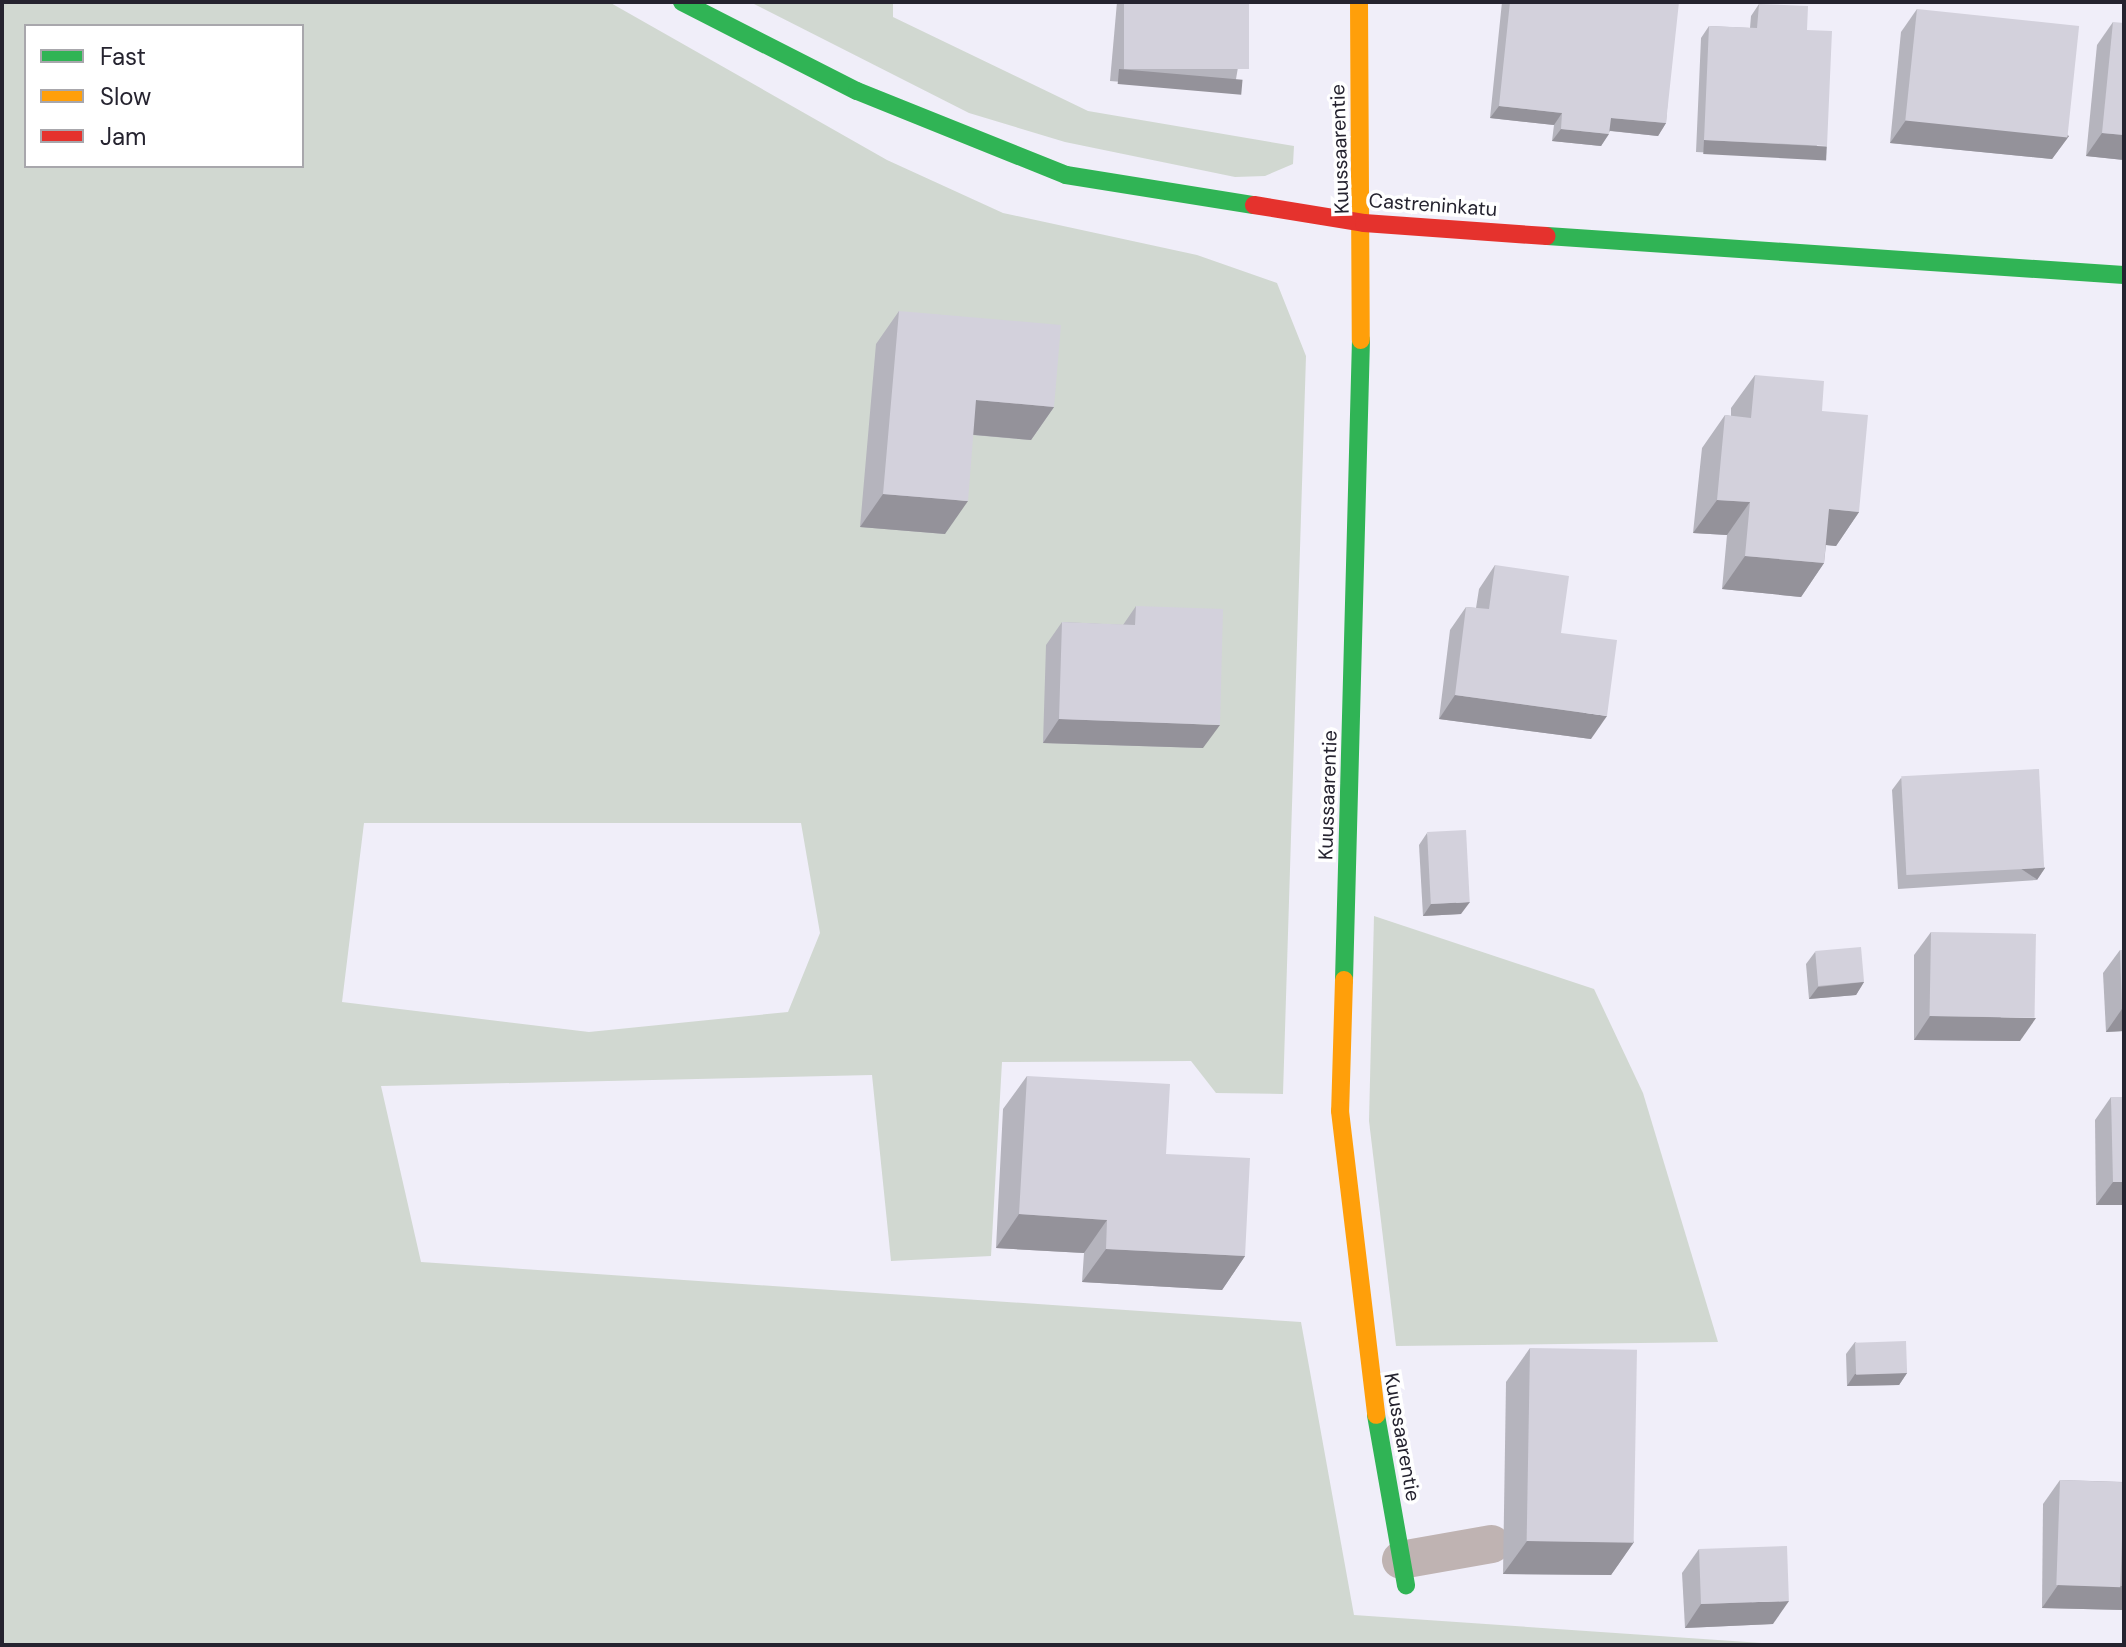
<!DOCTYPE html>
<html>
<head>
<meta charset="utf-8">
<style>
	body { margin:0 }
	#map { position:relative; width:2126px; height:1647px; overflow:hidden; background:#f0eef9; font-family:"DM Sans",sans-serif }
	div>[style] { position:absolute }
	.green>* { inset:0; background:#d1d8d1 }
	.lane>* { height:38px; margin:-19px; padding:0 19px; transform-origin:19px; border-radius:19px; background:#bfb3b2 }
	.fast>* { height:18px; margin:-9px; padding:0 9px; transform-origin:9px; border-radius:9px; background:#30b455 }
	.slow>* { height:18px; margin:-9px; padding:0 9px; transform-origin:9px; border-radius:9px; background:#ff9f0a }
	.jam>* { height:18px; margin:-9px; padding:0 9px; transform-origin:9px; border-radius:9px; background:#e5322d }
	.wall>* { inset:0; background:#b5b4bd }
	.shaded-wall>* { inset:0; background:#94929a; transform-origin:0 0 }
	.building>* { inset:0; background:#d3d1dc; transform-origin:0 0 }
	span { translate:-50% -50%; white-space:nowrap; text-align:center; line-height:1.15; -webkit-text-stroke:7px #fff; paint-order:stroke }
	.street-label { font-size:20px; color:#25232f }
	.frame { position:absolute; inset:0; border:4px solid #25232f; pointer-events:none }
	.legend { position:absolute; left:24px; top:24px; width:280px; height:144px; box-sizing:border-box; background:#fff; border:2px solid #a8a7ac; margin:0; padding:10px 14px; list-style:none; font-size:24px; color:#25232f }
	.legend li { display:flex; align-items:center; gap:16px; height:40px }
	.legend b { width:40px; border:2px solid #a8a7ac }
</style>
</head>
<body>
<div id="map">
	<div class="green">
		<div style="clip-path:polygon(evenodd,2px 2px,609px 2px,887px 160px,1003px 213px,1197px 255px,1277px 283px,1306px 356px,1283px 1094px,1216px 1093px,1191px 1061px,1002px 1062px,991px 1256px,891px 1261px,872px 1075px,381px 1086px,421px 1262px,1301px 1322px,1354px 1615px,1791px 1645px,2px 1645px,2px 2px,26px 26px,302px 26px,302px 166px,26px 166px,26px 26px,2px 2px,364px 823px,801px 823px,820px 933px,788px 1012px,589px 1032px,342px 1002px,364px 823px)"></div>
		<div style="clip-path:polygon(750px 2px,893px 2px,893px 17px,1088px 111px,1294px 146px,1293px 164px,1265px 176px,1235px 177px,1065px 142px,969px 113px)"></div>
		<div style="clip-path:polygon(1374px 916px,1594px 989px,1643px 1093px,1718px 1342px,1396px 1346px,1369px 1121px)"></div>
	</div>
	<div class="lane">
		<div style="left:1401px;top:1560px;width:92px;rotate:-10deg"></div>
	</div>
	<div class="fast">
		<div style="left:682px;top:2px;width:196px;rotate:27deg"></div>
		<div style="left:857px;top:91px;width:225px;rotate:21.9deg"></div>
		<div style="left:1066px;top:175px;width:190px;rotate:9.1deg"></div>
		<div style="left:1547px;top:236px;width:578px;rotate:3.87deg"></div>
		<div style="left:1344px;top:980px;width:640px;rotate:-88.48deg"></div>
		<div style="left:1376px;top:1415px;width:173px;rotate:80deg"></div>
	</div>
	<div class="slow">
		<div style="left:1359px;top:2px;width:338px;rotate:89.7deg"></div>
		<div style="left:1344px;top:980px;width:131px;rotate:91.7deg"></div>
		<div style="left:1340px;top:1111px;width:306px;rotate:83.2deg"></div>
	</div>
	<div class="jam">
		<div style="left:1254px;top:205px;width:111px;rotate:9.3deg"></div>
		<div style="left:1364px;top:223px;width:183px;rotate:4.1deg"></div>
	</div>
	<div class="wall">
		<div style="clip-path:polygon(1117px 2px,1249px 2px,1234px 91px,1110px 81px)"></div>
		<div style="clip-path:polygon(1502px 2px,1675px 2px,1666px 123px,1658px 136px,1610px 131px,1601px 146px,1552px 141px,1554px 125px,1490px 118px)"></div>
		<div style="clip-path:polygon(1759px 4px,1807px 30px,1818px 158px,1696px 152px,1701px 38px,1709px 26px,1750px 28px,1751px 16px)"></div>
		<div style="clip-path:polygon(1917px 9px,2069px 136px,2052px 159px,1890px 143px,1901px 32px)"></div>
		<div style="clip-path:polygon(2113px 22px,2124px 160px,2086px 156px,2097px 45px)"></div>
		<div style="clip-path:polygon(899px 311px,1054px 407px,1031px 440px,973px 435px,945px 534px,860px 527px,876px 344px)"></div>
		<div style="clip-path:polygon(1755px 375px,1822px 411px,1859px 512px,1836px 546px,1826px 545px,1824px 563px,1801px 597px,1722px 589px,1727px 535px,1693px 533px,1702px 448px,1725px 415px,1731px 416px,1731px 408px)"></div>
		<div style="clip-path:polygon(1495px 565px,1561px 633px,1591px 739px,1439px 719px,1450px 630px,1466px 607px,1476px 608px,1479px 589px)"></div>
		<div style="clip-path:polygon(1136px 606px,1203px 748px,1043px 743px,1046px 645px,1062px 622px,1123px 625px)"></div>
		<div style="clip-path:polygon(1901px 778px,2045px 868px,2037px 880px,1898px 889px,1892px 790px)"></div>
		<div style="clip-path:polygon(1427px 833px,1461px 914px,1423px 916px,1419px 845px)"></div>
		<div style="clip-path:polygon(1931px 932px,2020px 1041px,1914px 1040px,1914px 955px)"></div>
		<div style="clip-path:polygon(2120px 950px,2124px 950px,2124px 1031px,2106px 1032px,2103px 973px)"></div>
		<div style="clip-path:polygon(1815px 952px,1864px 982px,1856px 995px,1809px 999px,1806px 964px)"></div>
		<div style="clip-path:polygon(1027px 1076px,1166px 1154px,1245px 1256px,1222px 1290px,1082px 1282px,1084px 1253px,996px 1248px,1003px 1109px)"></div>
		<div style="clip-path:polygon(2111px 1097px,2124px 1205px,2096px 1205px,2095px 1120px)"></div>
		<div style="clip-path:polygon(1855px 1342px,1907px 1373px,1899px 1385px,1847px 1386px,1846px 1354px)"></div>
		<div style="clip-path:polygon(1530px 1348px,1634px 1542px,1611px 1575px,1503px 1574px,1506px 1382px)"></div>
		<div style="clip-path:polygon(2060px 1480px,2124px 1482px,2124px 1610px,2042px 1608px,2043px 1504px)"></div>
		<div style="clip-path:polygon(1699px 1549px,1773px 1624px,1685px 1628px,1682px 1573px)"></div>
	</div>
	<div class="shaded-wall">
		<div style="left:1119px;top:69px;width:124px;height:15px;rotate:5deg"></div>
		<div style="clip-path:polygon(1499px 106px,1562px 113px,1554px 125px,1490px 118px)"></div>
		<div style="clip-path:polygon(1611px 118px,1666px 123px,1658px 136px,1603px 130px)"></div>
		<div style="clip-path:polygon(1906px 120px,2069px 136px,2052px 159px,1890px 143px)"></div>
		<div style="clip-path:polygon(1561px 129px,1609px 134px,1601px 146px,1552px 141px)"></div>
		<div style="clip-path:polygon(2102px 133px,2124px 135px,2124px 160px,2086px 156px)"></div>
		<div style="left:1704px;top:140px;width:123px;height:14px;rotate:3deg"></div>
		<div style="clip-path:polygon(976px 400px,1054px 407px,1031px 440px,953px 433px)"></div>
		<div style="clip-path:polygon(883px 494px,968px 501px,945px 534px,860px 527px)"></div>
		<div style="clip-path:polygon(1717px 500px,1750px 502px,1727px 535px,1693px 533px)"></div>
		<div style="clip-path:polygon(1829px 509px,1859px 512px,1836px 546px,1806px 543px)"></div>
		<div style="clip-path:polygon(1745px 556px,1824px 563px,1801px 597px,1722px 589px)"></div>
		<div style="clip-path:polygon(1455px 695px,1607px 716px,1591px 739px,1439px 719px)"></div>
		<div style="clip-path:polygon(1059px 719px,1220px 725px,1203px 748px,1043px 743px)"></div>
		<div style="left:2045px;top:868px;width:14px;height:138px;rotate:124deg"></div>
		<div style="clip-path:polygon(1470px 902px,1461px 914px,1423px 916px,1431px 904px)"></div>
		<div style="clip-path:polygon(1864px 982px,1856px 995px,1809px 999px,1818px 987px)"></div>
		<div style="clip-path:polygon(2122px 1009px,2124px 1009px,2124px 1031px,2106px 1032px)"></div>
		<div style="clip-path:polygon(1930px 1016px,2036px 1018px,2020px 1041px,1914px 1040px)"></div>
		<div style="clip-path:polygon(2113px 1182px,2124px 1182px,2124px 1205px,2096px 1205px)"></div>
		<div style="clip-path:polygon(1019px 1214px,1107px 1220px,1084px 1253px,996px 1248px)"></div>
		<div style="clip-path:polygon(1106px 1249px,1245px 1256px,1222px 1290px,1082px 1282px)"></div>
		<div style="clip-path:polygon(1907px 1373px,1899px 1385px,1847px 1386px,1855px 1374px)"></div>
		<div style="clip-path:polygon(1527px 1541px,1634px 1542px,1611px 1575px,1503px 1574px)"></div>
		<div style="clip-path:polygon(2058px 1585px,2124px 1586px,2124px 1610px,2042px 1608px)"></div>
		<div style="clip-path:polygon(1789px 1601px,1773px 1624px,1685px 1628px,1701px 1604px)"></div>
	</div>
	<div class="building">
		<div style="left:1124px;top:2px;width:125px;height:67px"></div>
		<div style="clip-path:polygon(1510px 2px,1679px 2px,1666px 123px,1611px 118px,1609px 134px,1561px 129px,1562px 113px,1499px 106px)"></div>
		<div style="clip-path:polygon(1759px 4px,1808px 6px,1807px 30px,1832px 31px,1827px 146px,1704px 140px,1709px 26px,1757px 28px)"></div>
		<div style="left:1917px;top:9px;width:163px;height:112px;rotate:6deg"></div>
		<div style="clip-path:polygon(2113px 22px,2124px 23px,2124px 135px,2102px 133px)"></div>
		<div style="clip-path:polygon(899px 311px,1061px 325px,1054px 407px,976px 400px,968px 501px,883px 494px)"></div>
		<div style="clip-path:polygon(1755px 375px,1824px 381px,1822px 411px,1868px 415px,1859px 512px,1829px 509px,1824px 563px,1745px 556px,1750px 502px,1717px 500px,1725px 415px,1751px 418px)"></div>
		<div style="clip-path:polygon(1495px 565px,1569px 576px,1561px 633px,1617px 640px,1607px 716px,1455px 695px,1466px 607px,1489px 609px)"></div>
		<div style="clip-path:polygon(1136px 606px,1223px 609px,1220px 725px,1059px 719px,1062px 622px,1135px 625px)"></div>
		<div style="left:2039px;top:769px;width:99px;height:138px;rotate:87deg"></div>
		<div style="left:1466px;top:830px;width:72px;height:39px;rotate:87deg"></div>
		<div style="left:1931px;top:932px;width:105px;height:84px;rotate:1deg"></div>
		<div style="left:1861px;top:947px;width:35px;height:46px;rotate:85deg"></div>
		<div style="clip-path:polygon(2120px 950px,2124px 950px,2124px 1009px,2122px 1009px)"></div>
		<div style="clip-path:polygon(1027px 1076px,1170px 1084px,1166px 1154px,1250px 1158px,1245px 1256px,1106px 1249px,1107px 1220px,1019px 1214px)"></div>
		<div style="clip-path:polygon(2111px 1097px,2124px 1097px,2124px 1182px,2113px 1182px)"></div>
		<div style="left:1906px;top:1341px;width:32px;height:51px;rotate:88deg"></div>
		<div style="left:1530px;top:1348px;width:107px;height:193px;rotate:1deg"></div>
		<div style="left:2060px;top:1480px;width:64px;height:105px;rotate:2deg"></div>
		<div style="left:1787px;top:1546px;width:55px;height:88px;rotate:88deg"></div>
	</div>
	<div class="street-label">
		<span style="left:1340px;top:149px;rotate:-92deg">Kuussaarentie</span>
		<span style="left:1433px;top:205px;rotate:4deg">Castreninkatu</span>
		<span style="left:1328px;top:795px;rotate:-88deg">Kuussaarentie</span>
		<span style="left:1402px;top:1437px;rotate:80deg">Kuussaarentie</span>
	</div>
	<div class="frame"></div>
	<ul class="legend">
	<li><b style="height:10px;background:#30b455"></b>Fast</li>
	<li><b style="height:10px;background:#ff9f0a"></b>Slow</li>
	<li><b style="height:10px;background:#e5322d"></b>Jam</li>
	</ul>
</div>
</body>
</html>
